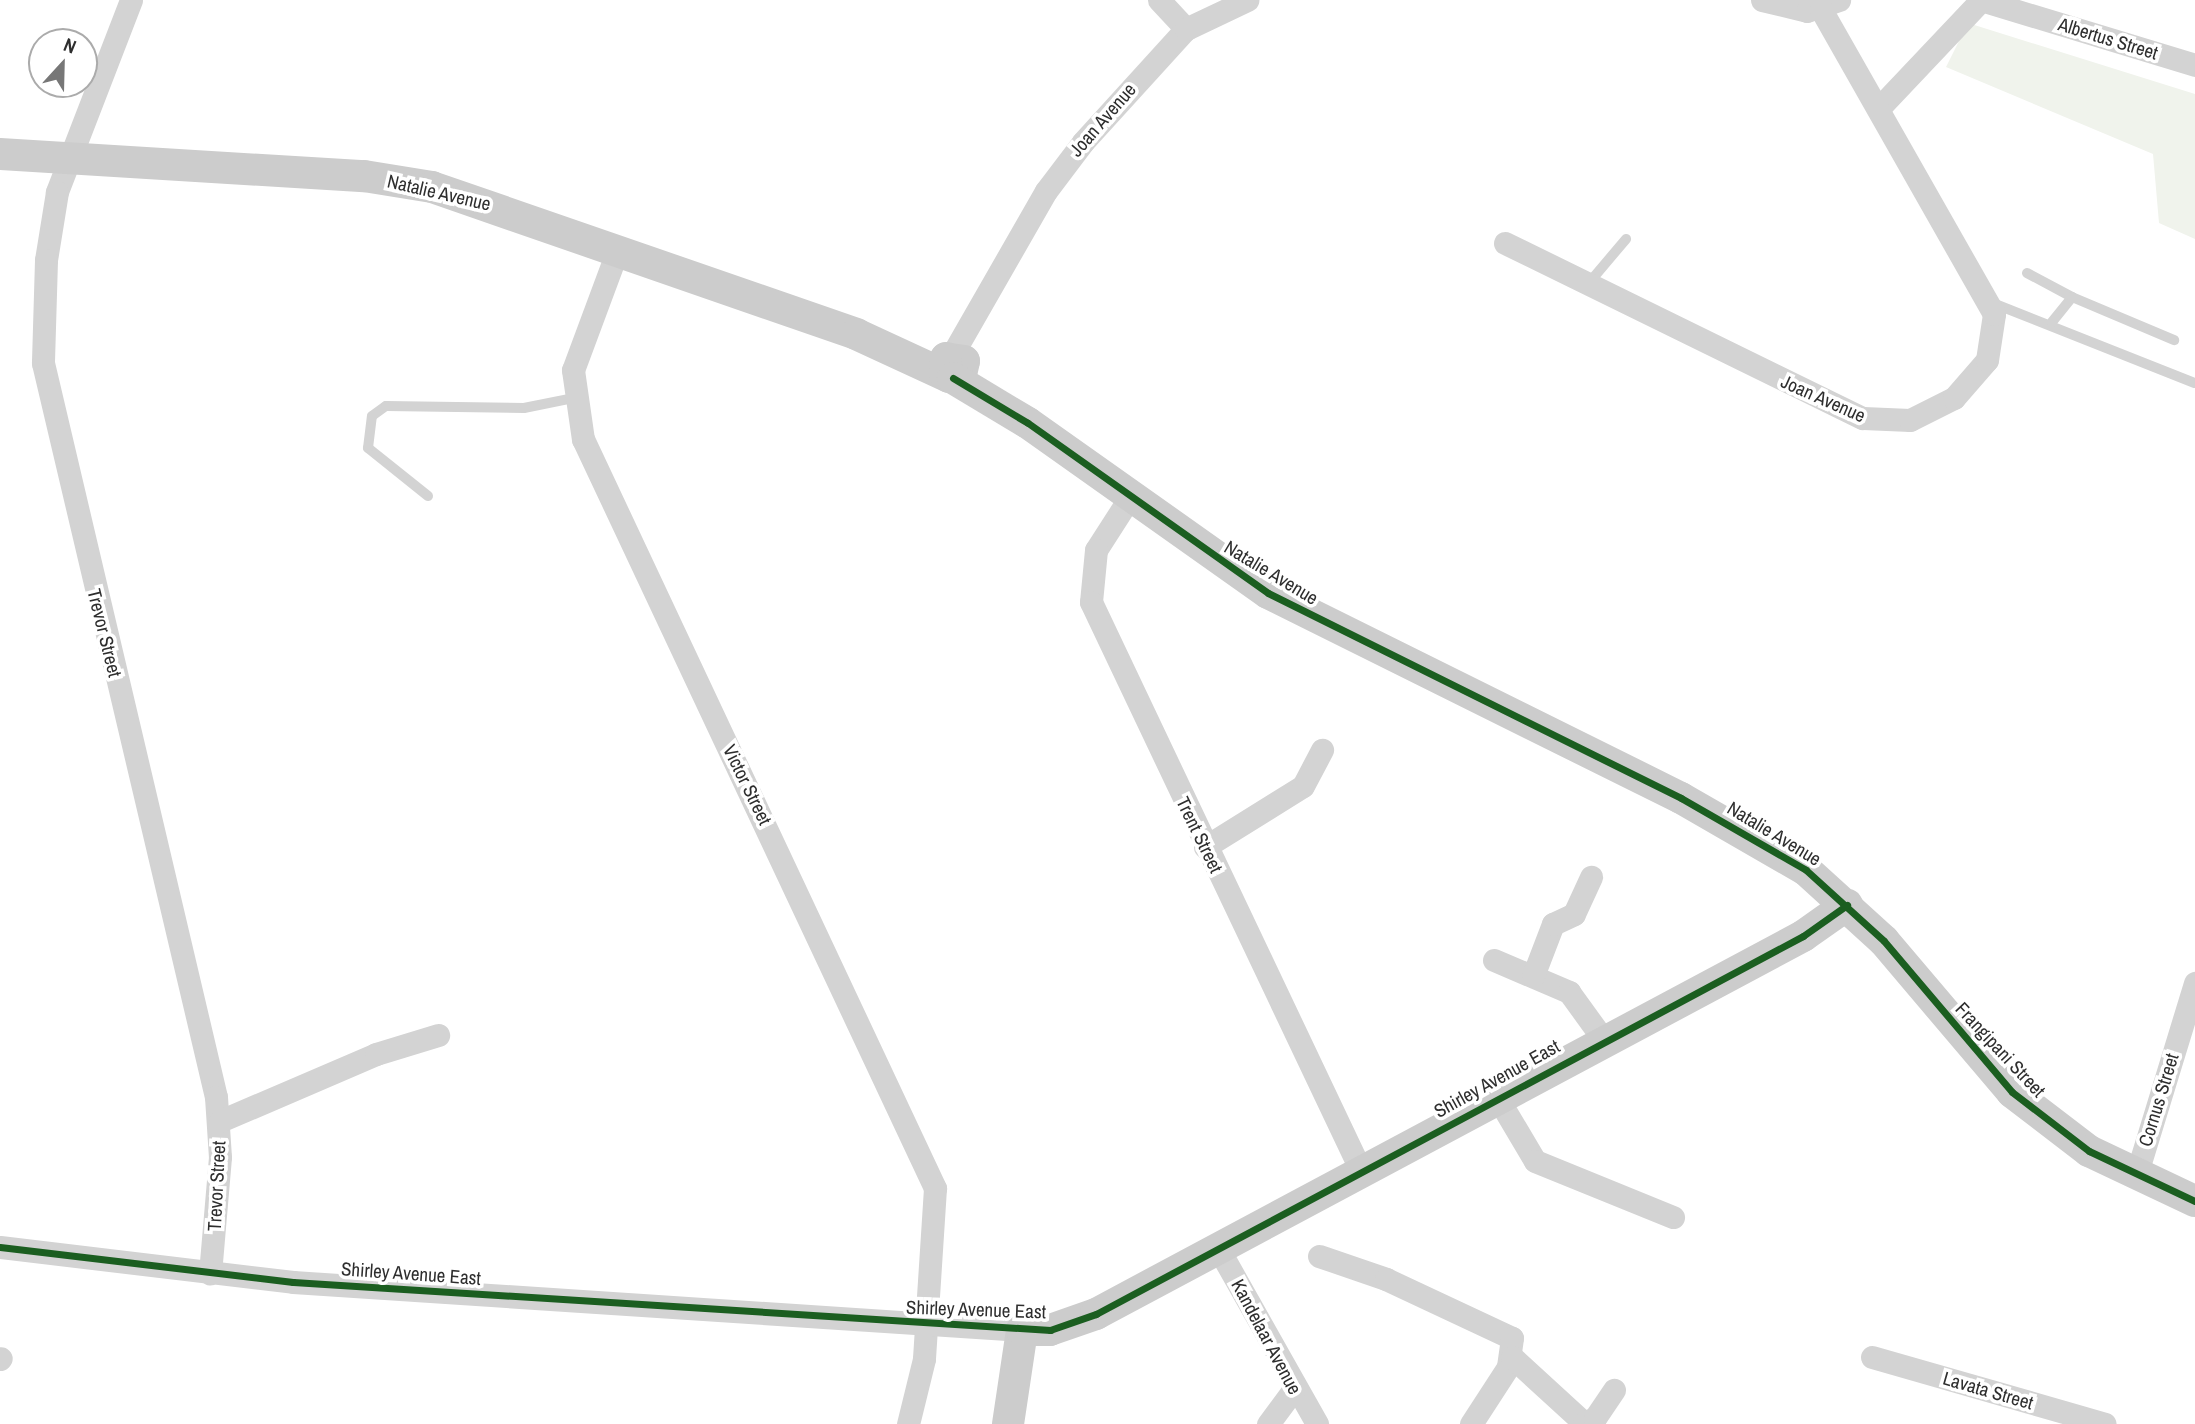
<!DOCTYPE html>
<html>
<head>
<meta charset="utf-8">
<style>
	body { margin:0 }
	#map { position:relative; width:2195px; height:1424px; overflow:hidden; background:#fff; font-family:"Archivo Narrow",sans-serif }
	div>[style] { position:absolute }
	.green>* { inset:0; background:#f0f3ec }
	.lane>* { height:10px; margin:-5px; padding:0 5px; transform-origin:5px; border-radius:5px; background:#d3d3d3 }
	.street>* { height:23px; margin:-11.5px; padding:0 11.5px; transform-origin:11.5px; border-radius:11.5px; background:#d3d3d3 }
	.secondary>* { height:32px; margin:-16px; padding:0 16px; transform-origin:16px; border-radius:16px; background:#ccc }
	.cycleway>* { height:7px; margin:-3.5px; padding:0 3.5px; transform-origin:3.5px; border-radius:3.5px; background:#1b5e20 }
	span { translate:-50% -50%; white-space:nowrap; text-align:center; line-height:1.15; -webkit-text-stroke:7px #fff; paint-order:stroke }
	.street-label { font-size:19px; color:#2e2e2e }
	.north { position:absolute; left:28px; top:28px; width:70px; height:70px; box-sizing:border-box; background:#fff; border:2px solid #ababab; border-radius:50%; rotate:22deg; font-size:19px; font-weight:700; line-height:28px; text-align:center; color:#2e2e2e }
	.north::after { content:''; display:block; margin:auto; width:24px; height:32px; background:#777; clip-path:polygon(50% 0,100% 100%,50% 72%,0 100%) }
</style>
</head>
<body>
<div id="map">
	<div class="green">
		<div style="clip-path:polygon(1968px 23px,2195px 94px,2195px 239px,2159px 223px,2153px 154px,1946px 67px)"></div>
	</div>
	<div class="lane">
		<div style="left:2027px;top:273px;width:51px;rotate:28.1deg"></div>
		<div style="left:1588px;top:284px;width:59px;rotate:-49.8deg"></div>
		<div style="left:1990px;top:302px;width:220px;rotate:21.6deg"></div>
		<div style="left:2052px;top:322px;width:32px;rotate:-51deg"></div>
		<div style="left:2072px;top:297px;width:111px;rotate:22.9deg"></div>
		<div style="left:428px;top:496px;width:77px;rotate:-141.3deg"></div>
		<div style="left:368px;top:448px;width:32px;rotate:-83deg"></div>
		<div style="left:372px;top:416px;width:17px;rotate:-36deg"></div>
		<div style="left:386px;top:406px;width:138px;rotate:0.8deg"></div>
		<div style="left:524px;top:408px;width:50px;rotate:-11.5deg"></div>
	</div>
	<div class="street">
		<div style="left:131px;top:0;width:206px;rotate:111.1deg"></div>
		<div style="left:57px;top:192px;width:69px;rotate:99.2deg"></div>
		<div style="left:46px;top:260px;width:103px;rotate:91.7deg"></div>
		<div style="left:43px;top:363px;width:754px;rotate:76.74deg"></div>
		<div style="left:216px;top:1097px;width:60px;rotate:86.2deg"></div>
		<div style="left:220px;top:1157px;width:117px;rotate:94.9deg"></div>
		<div style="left:1159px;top:0;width:40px;rotate:47deg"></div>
		<div style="left:1762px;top:0;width:46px;rotate:13.7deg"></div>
		<div style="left:1807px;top:11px;width:34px;rotate:-19deg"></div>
		<div style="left:1981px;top:0;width:224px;rotate:16.9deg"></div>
		<div style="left:1879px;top:108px;width:149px;rotate:-46.6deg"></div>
		<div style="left:1505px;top:243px;width:398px;rotate:26.1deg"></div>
		<div style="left:1863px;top:418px;width:47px;rotate:2.4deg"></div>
		<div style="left:1910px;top:420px;width:49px;rotate:-26.6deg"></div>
		<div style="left:1954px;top:398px;width:50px;rotate:-49deg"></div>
		<div style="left:1987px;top:360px;width:47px;rotate:-81.3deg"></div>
		<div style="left:1994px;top:314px;width:350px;rotate:-119.6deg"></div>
		<div style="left:618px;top:249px;width:129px;rotate:110.4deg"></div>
		<div style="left:573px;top:370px;width:70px;rotate:81.8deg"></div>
		<div style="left:583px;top:439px;width:828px;rotate:64.83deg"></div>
		<div style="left:935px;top:1188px;width:171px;rotate:93.7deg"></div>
		<div style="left:924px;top:1359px;width:67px;rotate:103.8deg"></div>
		<div style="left:952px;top:355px;width:189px;rotate:-60.2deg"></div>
		<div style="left:1046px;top:191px;width:61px;rotate:-52.9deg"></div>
		<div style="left:1083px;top:142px;width:153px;rotate:-47.7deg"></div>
		<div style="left:1186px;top:29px;width:68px;rotate:-25.4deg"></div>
		<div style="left:1130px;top:497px;width:63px;rotate:122.7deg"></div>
		<div style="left:1096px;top:550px;width:52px;rotate:95.5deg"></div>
		<div style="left:1091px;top:602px;width:630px;rotate:64.61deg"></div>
		<div style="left:1205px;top:847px;width:115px;rotate:-31.9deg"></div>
		<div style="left:1303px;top:786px;width:41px;rotate:-62.2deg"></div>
		<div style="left:1494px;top:960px;width:82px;rotate:23.1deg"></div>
		<div style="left:1569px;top:992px;width:58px;rotate:54.1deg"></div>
		<div style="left:1533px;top:976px;width:56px;rotate:-69deg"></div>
		<div style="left:1553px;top:924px;width:23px;rotate:-25deg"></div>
		<div style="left:1574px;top:914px;width:41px;rotate:-65.3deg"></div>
		<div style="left:1497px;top:1097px;width:74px;rotate:59.3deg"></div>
		<div style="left:1535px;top:1161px;width:149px;rotate:22.1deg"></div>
		<div style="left:220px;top:1121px;width:170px;rotate:-23.2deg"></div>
		<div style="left:376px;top:1054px;width:65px;rotate:-17deg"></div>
		<div style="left:2136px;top:1176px;width:202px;rotate:-73deg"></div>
		<div style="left:0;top:1247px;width:295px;rotate:6.8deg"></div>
		<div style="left:293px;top:1282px;width:731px;rotate:3.77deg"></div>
		<div style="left:1218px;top:1248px;width:202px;rotate:60.6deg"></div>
		<div style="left:1319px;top:1256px;width:71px;rotate:18.9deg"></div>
		<div style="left:1386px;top:1279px;width:139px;rotate:25.1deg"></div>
		<div style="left:1512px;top:1338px;width:29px;rotate:98deg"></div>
		<div style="left:1508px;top:1367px;width:68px;rotate:123deg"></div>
		<div style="left:1512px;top:1357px;width:98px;rotate:42.5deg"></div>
		<div style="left:1584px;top:1423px;width:12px;rotate:-24deg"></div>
		<div style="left:1595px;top:1418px;width:34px;rotate:-56deg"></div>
		<div style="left:1872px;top:1357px;width:242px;rotate:16deg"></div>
		<div style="left:0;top:1359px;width:1px;rotate:-45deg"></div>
		<div style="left:1268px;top:1424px;width:44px;rotate:-53.4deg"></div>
	</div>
	<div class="secondary">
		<div style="left:0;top:154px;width:365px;rotate:3.5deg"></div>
		<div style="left:364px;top:176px;width:69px;rotate:9.2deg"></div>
		<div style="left:432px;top:187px;width:449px;rotate:19.1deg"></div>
		<div style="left:856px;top:334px;width:102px;rotate:24.8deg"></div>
		<div style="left:949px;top:377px;width:12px;rotate:-9deg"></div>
		<div style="left:961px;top:375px;width:14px;rotate:-78deg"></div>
		<div style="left:964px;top:361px;width:18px;rotate:-171deg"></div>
		<div style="left:946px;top:358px;width:16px;rotate:94deg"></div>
		<div style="left:953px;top:378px;width:87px;rotate:31deg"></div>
		<div style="left:1028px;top:423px;width:294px;rotate:35.3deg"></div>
		<div style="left:1268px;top:593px;width:461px;rotate:26.4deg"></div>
		<div style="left:1681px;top:798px;width:144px;rotate:29.9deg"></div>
		<div style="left:1806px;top:870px;width:105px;rotate:42.3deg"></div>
		<div style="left:1884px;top:941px;width:198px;rotate:49.7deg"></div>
		<div style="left:2012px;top:1092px;width:97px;rotate:37.5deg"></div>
		<div style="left:2089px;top:1151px;width:117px;rotate:25.3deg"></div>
		<div style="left:1008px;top:1424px;width:95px;rotate:-81.5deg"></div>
		<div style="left:1022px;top:1330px;width:28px"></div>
		<div style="left:1050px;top:1330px;width:49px;rotate:-19.2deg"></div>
		<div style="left:1096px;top:1314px;width:802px;rotate:-28.13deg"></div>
		<div style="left:1803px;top:936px;width:54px;rotate:-35.2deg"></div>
	</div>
	<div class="cycleway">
		<div style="left:953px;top:378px;width:87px;rotate:31deg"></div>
		<div style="left:1028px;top:423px;width:294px;rotate:35.3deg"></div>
		<div style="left:1268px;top:593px;width:461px;rotate:26.4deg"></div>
		<div style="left:1681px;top:798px;width:144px;rotate:29.9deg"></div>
		<div style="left:1806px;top:870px;width:105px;rotate:42.3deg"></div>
		<div style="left:1884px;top:941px;width:198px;rotate:49.7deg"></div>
		<div style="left:2012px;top:1092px;width:97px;rotate:37.5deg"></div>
		<div style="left:2089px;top:1151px;width:117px;rotate:25.3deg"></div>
		<div style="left:0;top:1247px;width:295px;rotate:6.8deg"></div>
		<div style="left:293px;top:1282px;width:759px;rotate:3.63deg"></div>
		<div style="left:1050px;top:1330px;width:49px;rotate:-19.2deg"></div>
		<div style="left:1096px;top:1314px;width:802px;rotate:-28.13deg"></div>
		<div style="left:1803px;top:936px;width:54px;rotate:-35.2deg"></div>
	</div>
	<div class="street-label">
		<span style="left:2108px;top:39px;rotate:17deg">Albertus Street</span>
		<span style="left:1103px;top:120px;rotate:-49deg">Joan Avenue</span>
		<span style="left:439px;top:193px;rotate:13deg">Natalie Avenue</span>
		<span style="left:1823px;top:399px;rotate:24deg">Joan Avenue</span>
		<span style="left:1271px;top:573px;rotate:31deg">Natalie Avenue</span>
		<span style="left:104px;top:633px;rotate:76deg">Trevor Street</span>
		<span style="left:747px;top:785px;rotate:64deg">Victor Street</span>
		<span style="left:1774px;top:834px;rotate:31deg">Natalie Avenue</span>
		<span style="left:1199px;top:835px;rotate:64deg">Trent Street</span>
		<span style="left:2000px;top:1050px;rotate:47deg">Frangipani Street</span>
		<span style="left:1497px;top:1079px;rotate:-29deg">Shirley Avenue East</span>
		<span style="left:2159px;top:1100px;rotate:-73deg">Cornus Street</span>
		<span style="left:217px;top:1186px;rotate:-87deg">Trevor Street</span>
		<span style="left:411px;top:1274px;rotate:4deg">Shirley Avenue East</span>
		<span style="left:976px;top:1310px;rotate:2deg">Shirley Avenue East</span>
		<span style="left:1266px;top:1337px;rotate:62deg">Kandelaar Avenue</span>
		<span style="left:1988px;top:1391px;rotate:16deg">Lavata Street</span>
	</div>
	<div class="north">N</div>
</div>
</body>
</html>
